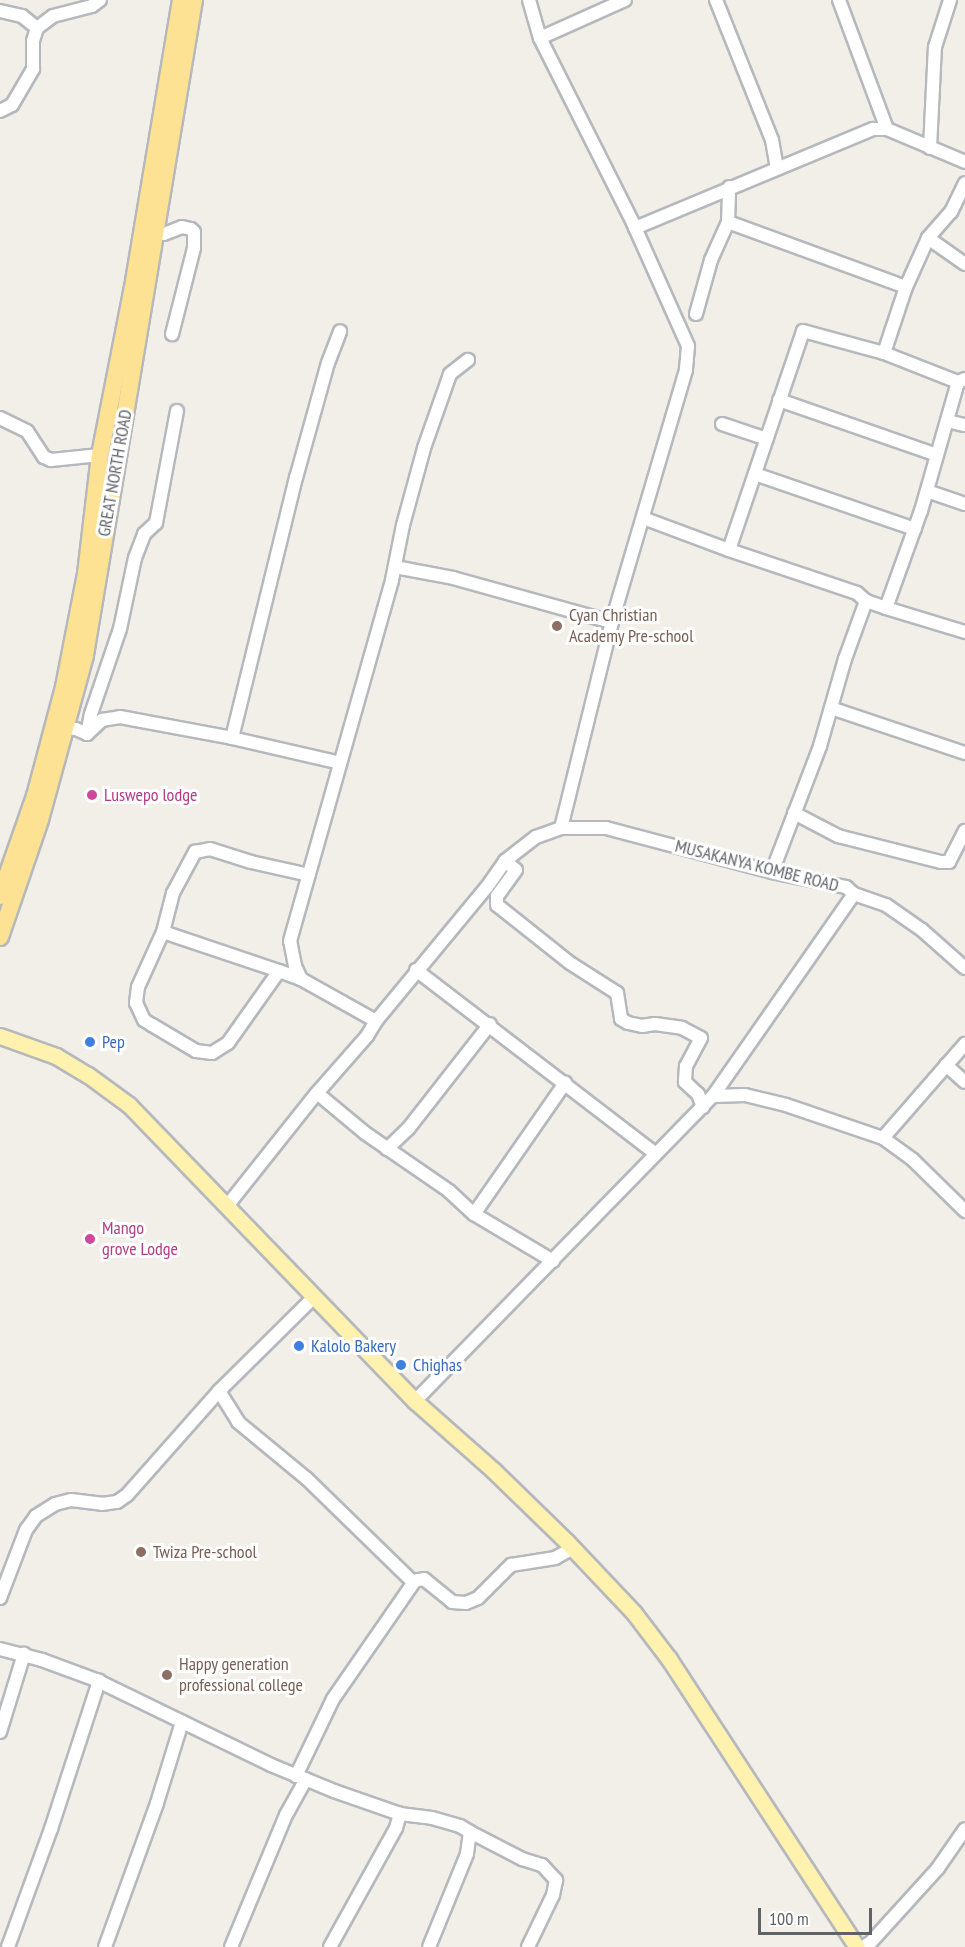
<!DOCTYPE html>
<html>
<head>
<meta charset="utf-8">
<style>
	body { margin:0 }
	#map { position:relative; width:965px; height:1947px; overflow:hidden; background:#f1efe8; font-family:"PT Sans Narrow",sans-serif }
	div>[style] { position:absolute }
	.roads { filter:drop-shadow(2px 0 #b5b8bc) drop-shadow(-2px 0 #b5b8bc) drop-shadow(0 2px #b5b8bc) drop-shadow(0 -2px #b5b8bc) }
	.minor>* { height:12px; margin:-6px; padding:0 6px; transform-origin:6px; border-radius:6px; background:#fff }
	.major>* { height:15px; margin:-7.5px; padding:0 7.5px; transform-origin:7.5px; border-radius:7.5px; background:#fff2af }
	.highway>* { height:16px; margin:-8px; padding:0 8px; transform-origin:8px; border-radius:8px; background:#fde293 }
	.dots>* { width:16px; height:16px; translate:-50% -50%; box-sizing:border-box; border:3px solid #fff; border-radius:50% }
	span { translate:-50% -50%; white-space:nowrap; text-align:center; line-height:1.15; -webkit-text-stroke:6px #fff; paint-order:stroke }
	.street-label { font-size:18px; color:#5f6368 }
	.education-label { font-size:18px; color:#785e54 }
	.left { translate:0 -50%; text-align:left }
	.hotel-label { font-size:18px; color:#b23c85 }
	.shop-label { font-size:18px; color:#366cbe }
	.scale { position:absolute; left:758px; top:1908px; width:114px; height:27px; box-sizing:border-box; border:3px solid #5f6368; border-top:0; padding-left:8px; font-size:18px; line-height:21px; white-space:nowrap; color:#5f6368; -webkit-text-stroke:4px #fff; paint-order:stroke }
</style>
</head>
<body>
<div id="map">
	<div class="roads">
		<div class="minor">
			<div style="left:529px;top:0;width:40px;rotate:74deg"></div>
			<div style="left:540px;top:38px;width:207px;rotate:63.3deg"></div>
			<div style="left:633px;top:223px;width:135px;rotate:65.9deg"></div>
			<div style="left:688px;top:346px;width:24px;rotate:95deg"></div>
			<div style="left:686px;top:370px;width:263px;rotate:106.4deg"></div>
			<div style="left:612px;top:622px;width:212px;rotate:103.9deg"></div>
			<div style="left:716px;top:0;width:151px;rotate:68.2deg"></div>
			<div style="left:772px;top:140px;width:27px;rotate:80deg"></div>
			<div style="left:839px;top:0;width:138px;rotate:69.6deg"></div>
			<div style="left:0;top:11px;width:23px;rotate:13deg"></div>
			<div style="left:22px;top:16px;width:19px;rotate:39deg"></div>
			<div style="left:540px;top:38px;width:93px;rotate:-24.1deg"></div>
			<div style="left:0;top:111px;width:13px;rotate:-27deg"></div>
			<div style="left:12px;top:105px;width:42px;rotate:-59.7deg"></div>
			<div style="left:33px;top:69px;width:28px;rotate:-90deg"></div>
			<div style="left:33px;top:41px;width:14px;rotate:-73deg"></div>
			<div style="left:37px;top:28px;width:20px;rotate:-37deg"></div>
			<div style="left:53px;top:16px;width:40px;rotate:-14.4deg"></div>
			<div style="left:92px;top:6px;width:10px;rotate:-37deg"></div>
			<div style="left:930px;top:148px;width:101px;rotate:-87.2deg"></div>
			<div style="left:935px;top:47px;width:49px;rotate:-72.3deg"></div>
			<div style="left:728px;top:222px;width:189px;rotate:20.1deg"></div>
			<div style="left:635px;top:228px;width:258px;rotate:-22.6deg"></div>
			<div style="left:873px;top:129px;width:14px"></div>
			<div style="left:887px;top:129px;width:85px;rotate:22.9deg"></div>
			<div style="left:155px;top:232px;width:9px;rotate:13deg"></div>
			<div style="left:164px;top:234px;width:19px;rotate:-21deg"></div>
			<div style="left:182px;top:227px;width:9px;rotate:13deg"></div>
			<div style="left:191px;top:229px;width:4px;rotate:45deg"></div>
			<div style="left:194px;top:232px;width:16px;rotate:90deg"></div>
			<div style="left:194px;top:248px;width:89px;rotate:104.3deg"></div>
			<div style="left:928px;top:238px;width:45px;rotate:35.1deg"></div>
			<div style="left:696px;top:314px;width:56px;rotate:-74.5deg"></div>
			<div style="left:711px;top:260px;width:42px;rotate:-65.9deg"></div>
			<div style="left:728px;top:222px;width:35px;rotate:-88deg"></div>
			<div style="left:884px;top:353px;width:70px;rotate:-71.6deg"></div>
			<div style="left:906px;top:287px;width:54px;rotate:-65.8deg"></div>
			<div style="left:928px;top:238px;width:35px;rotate:-49deg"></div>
			<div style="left:951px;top:212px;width:32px;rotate:-64deg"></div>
			<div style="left:779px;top:400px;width:167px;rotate:19.2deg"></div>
			<div style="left:0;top:418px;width:30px;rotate:26deg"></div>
			<div style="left:27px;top:431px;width:31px;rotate:57deg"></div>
			<div style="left:44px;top:457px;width:8px;rotate:23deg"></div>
			<div style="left:51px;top:460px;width:49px;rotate:-5.8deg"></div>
			<div style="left:947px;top:421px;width:18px;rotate:13deg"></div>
			<div style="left:722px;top:424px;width:47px;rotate:18.4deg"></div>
			<div style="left:755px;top:474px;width:169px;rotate:19deg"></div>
			<div style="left:927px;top:491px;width:40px;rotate:18.9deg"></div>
			<div style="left:643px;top:518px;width:92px;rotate:20.4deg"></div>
			<div style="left:729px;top:550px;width:135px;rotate:18.6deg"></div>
			<div style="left:857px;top:593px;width:12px;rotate:42deg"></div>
			<div style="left:866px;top:601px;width:21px;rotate:19deg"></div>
			<div style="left:886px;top:608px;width:83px;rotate:16.9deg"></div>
			<div style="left:729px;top:550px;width:231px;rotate:-71.3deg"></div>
			<div style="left:803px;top:331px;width:84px;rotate:15.2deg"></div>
			<div style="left:884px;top:353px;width:79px;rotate:21.4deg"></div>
			<div style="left:958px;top:382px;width:8px;rotate:-23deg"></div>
			<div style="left:395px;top:567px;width:59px;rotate:10.7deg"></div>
			<div style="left:453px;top:578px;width:165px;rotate:15.5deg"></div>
			<div style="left:886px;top:608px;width:103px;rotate:-70.2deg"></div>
			<div style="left:921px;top:511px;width:134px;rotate:-74deg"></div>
			<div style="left:831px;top:708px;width:141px;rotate:18.6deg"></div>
			<div style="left:66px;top:728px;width:10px;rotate:6deg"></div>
			<div style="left:76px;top:729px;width:12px;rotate:24deg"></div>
			<div style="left:87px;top:734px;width:21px;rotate:-43deg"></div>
			<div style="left:102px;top:720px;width:18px;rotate:-9deg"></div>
			<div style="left:120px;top:717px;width:114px;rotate:10.6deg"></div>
			<div style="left:232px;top:738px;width:111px;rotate:13deg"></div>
			<div style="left:87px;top:734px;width:20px;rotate:-79deg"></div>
			<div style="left:91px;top:714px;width:90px;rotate:-71.2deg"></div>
			<div style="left:120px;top:629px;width:73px;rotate:-78.1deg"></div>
			<div style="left:135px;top:558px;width:26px;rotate:-69deg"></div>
			<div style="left:144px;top:534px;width:16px;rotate:-43deg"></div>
			<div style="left:156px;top:523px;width:114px;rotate:-79.4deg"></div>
			<div style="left:232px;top:738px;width:268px;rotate:-76.2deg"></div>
			<div style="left:296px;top:478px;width:119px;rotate:-74.5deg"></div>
			<div style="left:328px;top:363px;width:34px;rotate:-69deg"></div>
			<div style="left:794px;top:813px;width:50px;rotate:27.6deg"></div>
			<div style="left:838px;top:836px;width:106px;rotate:14.2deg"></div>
			<div style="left:941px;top:862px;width:8px"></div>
			<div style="left:949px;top:862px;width:35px;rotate:-63deg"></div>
			<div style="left:505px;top:861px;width:14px;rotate:39deg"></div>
			<div style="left:516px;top:870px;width:32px;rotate:126deg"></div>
			<div style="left:497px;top:896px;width:9px;rotate:90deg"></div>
			<div style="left:497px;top:905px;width:93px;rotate:38.5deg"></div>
			<div style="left:570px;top:963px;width:56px;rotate:32.6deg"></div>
			<div style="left:617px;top:993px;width:26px;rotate:81deg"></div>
			<div style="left:621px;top:1019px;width:8px;rotate:30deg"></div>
			<div style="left:628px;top:1023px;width:14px;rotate:12deg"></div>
			<div style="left:642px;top:1026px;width:13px;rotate:-9deg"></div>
			<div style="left:655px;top:1024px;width:27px;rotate:8deg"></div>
			<div style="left:682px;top:1028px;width:21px;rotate:28deg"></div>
			<div style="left:701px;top:1038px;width:32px;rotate:118deg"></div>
			<div style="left:686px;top:1066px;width:16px;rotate:94deg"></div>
			<div style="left:685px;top:1082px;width:18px;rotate:43deg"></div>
			<div style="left:698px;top:1094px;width:14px;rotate:69deg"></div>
			<div style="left:772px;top:872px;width:135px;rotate:-69.1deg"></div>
			<div style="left:820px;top:746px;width:91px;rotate:-74deg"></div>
			<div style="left:845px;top:659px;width:62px;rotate:-70.1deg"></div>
			<div style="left:163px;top:932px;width:122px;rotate:18.6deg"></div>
			<div style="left:416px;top:970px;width:302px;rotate:37.5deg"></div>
			<div style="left:301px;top:979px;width:23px;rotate:-160deg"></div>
			<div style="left:279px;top:971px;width:88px;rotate:125.3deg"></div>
			<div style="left:228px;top:1043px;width:19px;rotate:148deg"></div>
			<div style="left:212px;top:1053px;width:16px;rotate:-173deg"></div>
			<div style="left:196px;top:1051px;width:51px;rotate:-149.4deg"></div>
			<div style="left:152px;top:1025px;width:9px;rotate:-148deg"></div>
			<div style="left:144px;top:1020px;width:19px;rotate:-115deg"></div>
			<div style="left:136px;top:1003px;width:16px;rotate:-83deg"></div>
			<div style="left:138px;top:987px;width:60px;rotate:-65.6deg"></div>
			<div style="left:163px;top:932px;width:40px;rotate:-75.6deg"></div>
			<div style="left:173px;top:893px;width:47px;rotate:-61.8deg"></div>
			<div style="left:195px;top:852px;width:15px;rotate:-11deg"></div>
			<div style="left:210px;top:849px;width:43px;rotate:17.6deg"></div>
			<div style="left:251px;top:862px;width:59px;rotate:12.6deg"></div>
			<div style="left:376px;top:1021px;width:86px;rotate:-150.8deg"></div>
			<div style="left:301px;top:979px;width:14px;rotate:-115deg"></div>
			<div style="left:295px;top:966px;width:25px;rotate:-101deg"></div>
			<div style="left:290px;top:941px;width:375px;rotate:-74.2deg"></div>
			<div style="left:392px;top:580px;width:56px;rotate:-78.7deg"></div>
			<div style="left:403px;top:525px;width:80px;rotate:-74.7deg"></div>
			<div style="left:424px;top:448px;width:78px;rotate:-70.6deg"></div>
			<div style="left:450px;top:374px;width:23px;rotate:-38deg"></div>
			<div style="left:946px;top:1065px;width:25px;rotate:42deg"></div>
			<div style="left:317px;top:1093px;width:62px;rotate:39.8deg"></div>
			<div style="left:365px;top:1133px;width:102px;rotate:34.6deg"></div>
			<div style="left:449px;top:1191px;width:34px;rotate:43deg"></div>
			<div style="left:474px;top:1214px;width:92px;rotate:30.7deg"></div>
			<div style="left:713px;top:1096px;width:246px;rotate:-55.1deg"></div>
			<div style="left:883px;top:1138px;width:125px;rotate:-48.9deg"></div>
			<div style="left:387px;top:1149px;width:29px;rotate:-44deg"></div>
			<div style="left:408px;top:1129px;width:133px;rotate:-52deg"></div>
			<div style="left:227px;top:1206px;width:144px;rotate:-51.5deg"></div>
			<div style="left:317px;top:1093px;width:76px;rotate:-48.7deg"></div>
			<div style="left:367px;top:1036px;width:17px;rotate:-59deg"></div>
			<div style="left:376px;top:1021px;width:174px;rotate:-50.4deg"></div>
			<div style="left:487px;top:887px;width:32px;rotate:-55deg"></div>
			<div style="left:505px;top:861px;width:39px;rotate:-38deg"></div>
			<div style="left:536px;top:837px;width:27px;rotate:-20deg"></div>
			<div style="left:561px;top:828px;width:45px"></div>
			<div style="left:606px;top:828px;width:172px;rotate:14.8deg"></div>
			<div style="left:772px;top:872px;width:76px;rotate:11.5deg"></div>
			<div style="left:846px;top:887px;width:11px;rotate:41deg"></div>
			<div style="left:854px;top:894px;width:34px;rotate:19deg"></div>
			<div style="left:886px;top:905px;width:44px;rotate:34.8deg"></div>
			<div style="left:922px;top:930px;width:57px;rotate:41.5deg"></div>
			<div style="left:474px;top:1214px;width:160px;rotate:-55.2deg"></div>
			<div style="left:219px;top:1391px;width:36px;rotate:58deg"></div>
			<div style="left:238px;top:1422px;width:89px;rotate:39.6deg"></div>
			<div style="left:307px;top:1479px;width:146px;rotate:44.2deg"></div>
			<div style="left:415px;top:1401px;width:426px;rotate:-45.7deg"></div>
			<div style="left:713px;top:1096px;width:32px;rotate:-2deg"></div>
			<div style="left:745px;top:1095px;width:42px;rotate:13.7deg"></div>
			<div style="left:786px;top:1105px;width:102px;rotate:18.8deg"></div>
			<div style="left:883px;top:1138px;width:37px;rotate:36deg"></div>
			<div style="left:913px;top:1160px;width:73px;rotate:44.4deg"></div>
			<div style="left:0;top:1598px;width:73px;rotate:-69.1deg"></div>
			<div style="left:26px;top:1530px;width:17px;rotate:-54deg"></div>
			<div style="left:36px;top:1516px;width:22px;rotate:-32deg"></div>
			<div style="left:55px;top:1504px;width:16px;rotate:-14deg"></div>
			<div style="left:71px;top:1500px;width:31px;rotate:7deg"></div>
			<div style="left:102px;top:1504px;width:15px;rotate:-8deg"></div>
			<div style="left:117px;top:1502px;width:12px;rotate:-35deg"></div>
			<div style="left:127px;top:1495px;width:139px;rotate:-48.5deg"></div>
			<div style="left:219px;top:1391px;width:132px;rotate:-44.7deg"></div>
			<div style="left:0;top:1649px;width:43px;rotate:14.7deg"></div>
			<div style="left:42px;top:1660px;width:58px;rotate:20.3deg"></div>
			<div style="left:96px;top:1680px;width:195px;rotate:25.9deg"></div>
			<div style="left:271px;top:1765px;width:68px;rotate:22.4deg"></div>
			<div style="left:334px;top:1791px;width:70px;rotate:19.2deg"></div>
			<div style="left:400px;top:1814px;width:32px;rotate:7deg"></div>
			<div style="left:432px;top:1818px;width:29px;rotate:16deg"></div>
			<div style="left:460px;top:1826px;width:12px;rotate:31deg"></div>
			<div style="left:470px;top:1832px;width:22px;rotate:98deg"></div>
			<div style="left:467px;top:1854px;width:100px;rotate:112.2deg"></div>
			<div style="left:0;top:1732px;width:82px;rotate:-72.9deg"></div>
			<div style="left:296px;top:1776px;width:85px;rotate:-64.3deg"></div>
			<div style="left:333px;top:1699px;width:142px;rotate:-55.3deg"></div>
			<div style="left:414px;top:1582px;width:2px;rotate:-153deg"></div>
			<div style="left:412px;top:1581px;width:12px;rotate:-9deg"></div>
			<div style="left:424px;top:1579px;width:36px;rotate:39deg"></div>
			<div style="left:452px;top:1602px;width:14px;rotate:4deg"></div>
			<div style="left:466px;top:1603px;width:13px;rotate:-23deg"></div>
			<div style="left:478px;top:1598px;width:47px;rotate:-45deg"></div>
			<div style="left:511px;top:1565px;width:45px;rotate:-9deg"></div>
			<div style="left:555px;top:1558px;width:21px;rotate:-29deg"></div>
			<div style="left:470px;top:1832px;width:59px;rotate:27.4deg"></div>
			<div style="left:522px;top:1859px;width:21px;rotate:17deg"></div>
			<div style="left:542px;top:1865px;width:21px;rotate:47deg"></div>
			<div style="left:556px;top:1880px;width:15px;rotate:101deg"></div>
			<div style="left:553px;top:1895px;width:58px;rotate:115.7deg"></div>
			<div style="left:8px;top:1947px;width:126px;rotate:-70deg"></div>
			<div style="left:51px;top:1829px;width:156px;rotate:-72deg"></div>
			<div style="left:105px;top:1947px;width:153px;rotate:-70.1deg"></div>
			<div style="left:157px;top:1803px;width:85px;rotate:-72.8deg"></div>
			<div style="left:231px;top:1947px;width:143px;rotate:-67.4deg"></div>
			<div style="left:286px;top:1815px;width:41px;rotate:-60.9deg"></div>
			<div style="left:330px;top:1947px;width:136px;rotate:-61deg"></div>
			<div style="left:396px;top:1828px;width:15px;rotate:-74deg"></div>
			<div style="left:863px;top:1947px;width:9px;rotate:-32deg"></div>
			<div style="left:871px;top:1942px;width:100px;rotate:-47.8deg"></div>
			<div style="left:938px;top:1868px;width:47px;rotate:-55.3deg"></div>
		</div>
		<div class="major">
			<div style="left:0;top:1036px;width:59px;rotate:19.7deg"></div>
			<div style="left:56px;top:1056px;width:37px;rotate:31deg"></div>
			<div style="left:88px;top:1075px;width:51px;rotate:36.2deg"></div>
			<div style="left:129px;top:1105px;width:412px;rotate:46deg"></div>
			<div style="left:415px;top:1401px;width:104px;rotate:41.5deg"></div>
			<div style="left:493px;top:1470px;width:102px;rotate:44.2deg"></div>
			<div style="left:566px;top:1541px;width:99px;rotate:46.6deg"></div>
			<div style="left:634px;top:1613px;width:58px;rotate:52.7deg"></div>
			<div style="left:669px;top:1659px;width:344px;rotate:56.9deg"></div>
		</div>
		<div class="highway">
			<div style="left:0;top:896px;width:106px;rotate:-70.7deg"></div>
			<div style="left:35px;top:796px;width:113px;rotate:-75.1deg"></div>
			<div style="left:64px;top:687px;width:115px;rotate:-79deg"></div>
			<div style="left:86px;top:574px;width:120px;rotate:-83.3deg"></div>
			<div style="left:100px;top:455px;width:177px;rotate:-78.9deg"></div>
			<div style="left:134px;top:281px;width:285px;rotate:-80.5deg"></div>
			<div style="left:0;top:937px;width:124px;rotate:-71.1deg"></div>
			<div style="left:40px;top:820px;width:171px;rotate:-74.7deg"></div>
			<div style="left:85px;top:655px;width:664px;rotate:-80.55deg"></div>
		</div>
	</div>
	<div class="dots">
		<div style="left:557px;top:626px;background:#8d6e63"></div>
		<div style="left:92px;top:795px;background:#d1479c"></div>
		<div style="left:90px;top:1042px;background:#3f7fe0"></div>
		<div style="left:90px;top:1239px;background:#d1479c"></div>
		<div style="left:299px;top:1346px;background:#3f7fe0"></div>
		<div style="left:401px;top:1365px;background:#3f7fe0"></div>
		<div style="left:141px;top:1552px;background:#8d6e63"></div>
		<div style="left:167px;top:1675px;background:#8d6e63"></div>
	</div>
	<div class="street-label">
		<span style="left:115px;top:473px;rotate:-80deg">GREAT NORTH ROAD</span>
		<span style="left:757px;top:866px;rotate:14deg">MUSAKANYA KOMBE ROAD</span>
	</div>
	<div class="education-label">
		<span class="left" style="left:569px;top:626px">Cyan Christian<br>Academy Pre-school</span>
		<span class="left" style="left:153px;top:1552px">Twiza Pre-school</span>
		<span class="left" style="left:179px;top:1675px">Happy generation<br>professional college</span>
	</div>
	<div class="hotel-label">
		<span class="left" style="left:104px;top:795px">Luswepo lodge</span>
		<span class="left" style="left:102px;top:1239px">Mango<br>grove Lodge</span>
	</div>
	<div class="shop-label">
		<span class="left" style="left:102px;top:1042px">Pep</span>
		<span class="left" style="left:311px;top:1346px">Kalolo Bakery</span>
		<span class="left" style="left:413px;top:1365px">Chighas</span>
	</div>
	<div class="scale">100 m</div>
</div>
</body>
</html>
